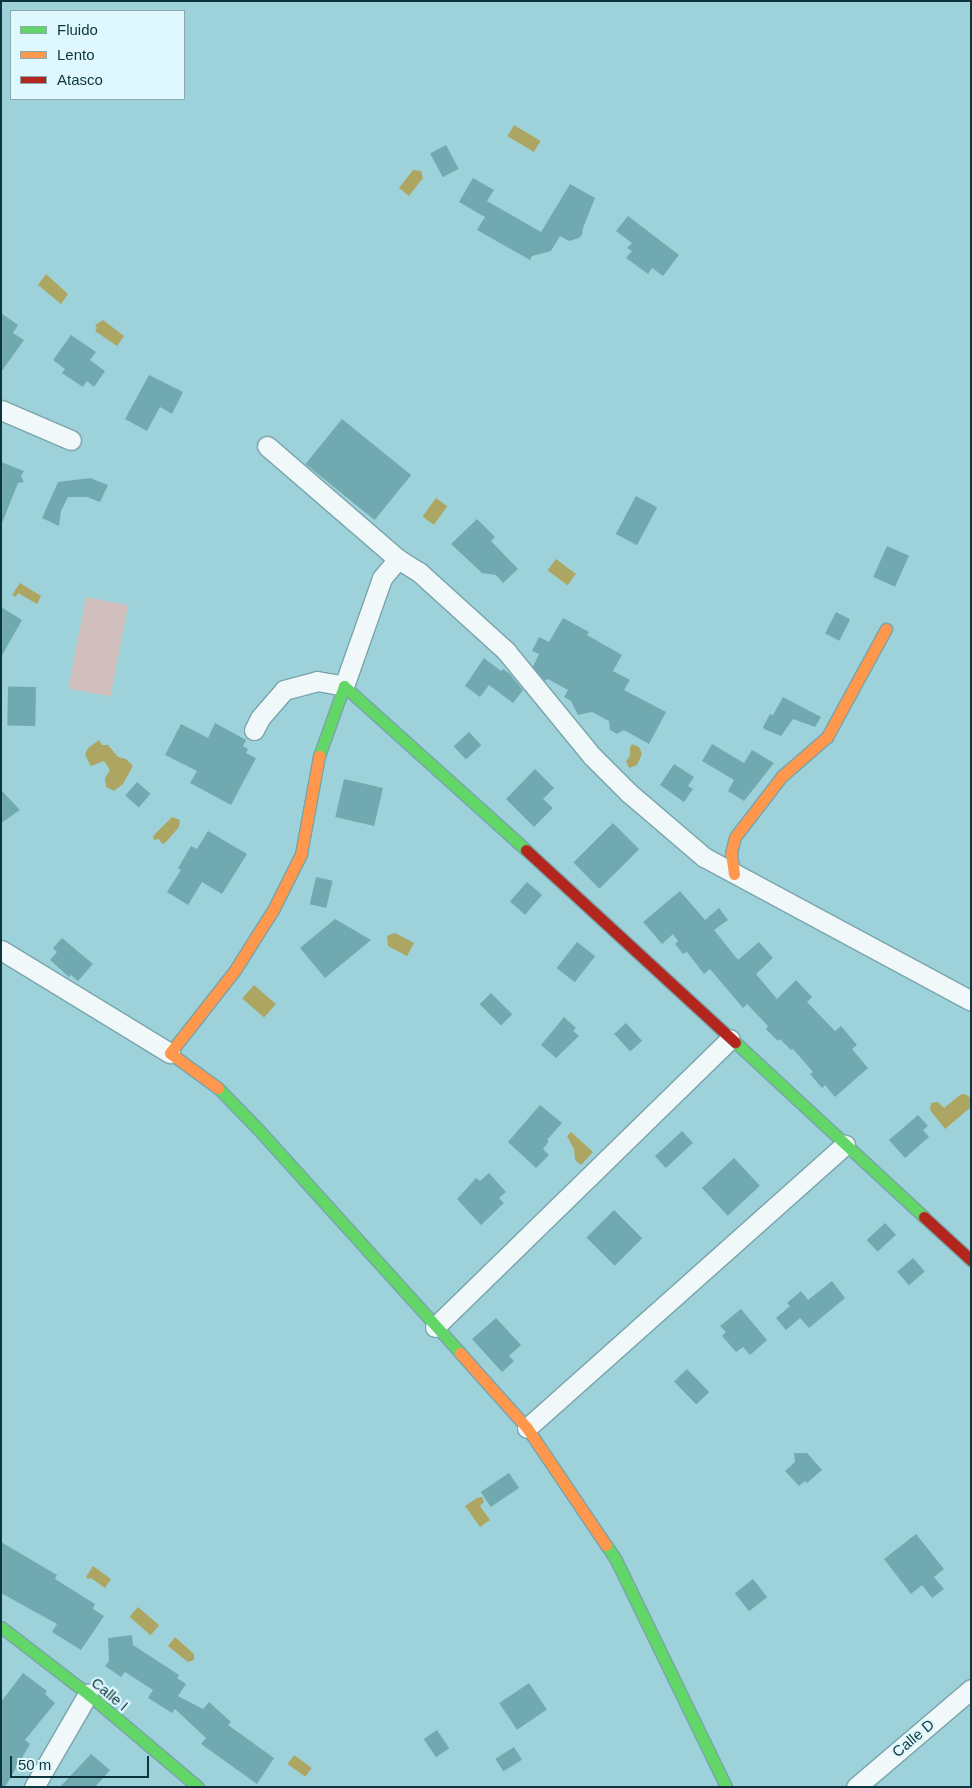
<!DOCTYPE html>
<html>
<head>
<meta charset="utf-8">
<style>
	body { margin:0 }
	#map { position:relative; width:972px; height:1788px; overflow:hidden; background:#9ed2da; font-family:Helvetica,sans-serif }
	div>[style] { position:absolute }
	.green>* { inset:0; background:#cfbebb; transform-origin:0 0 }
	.water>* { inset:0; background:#ada562; transform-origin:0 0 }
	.building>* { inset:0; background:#71a9b1; transform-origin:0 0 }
	.roads { filter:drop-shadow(1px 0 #79a4ab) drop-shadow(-1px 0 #79a4ab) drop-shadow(0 1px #79a4ab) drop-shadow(0 -1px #79a4ab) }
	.street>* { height:19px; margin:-9.5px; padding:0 9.5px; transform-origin:9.5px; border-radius:9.5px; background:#f0f8f9 }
	.fast>* { height:11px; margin:-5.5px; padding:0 5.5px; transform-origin:5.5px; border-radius:5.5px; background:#63d668 }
	.slow>* { height:11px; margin:-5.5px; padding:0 5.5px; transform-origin:5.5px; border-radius:5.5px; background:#ff974d }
	.jam>* { height:11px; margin:-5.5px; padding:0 5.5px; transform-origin:5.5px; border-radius:5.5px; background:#b3261e }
	span { translate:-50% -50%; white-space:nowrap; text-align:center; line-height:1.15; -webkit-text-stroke:4.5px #def8fd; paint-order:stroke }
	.street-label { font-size:15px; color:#0c363c }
	.frame { position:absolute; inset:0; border:2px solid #0c363c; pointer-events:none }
	.legend { position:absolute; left:10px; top:10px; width:175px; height:90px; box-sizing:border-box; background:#def8fd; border:1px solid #8aaab0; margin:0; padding:6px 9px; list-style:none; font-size:15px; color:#0c363c }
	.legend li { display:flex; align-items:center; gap:10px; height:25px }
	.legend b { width:25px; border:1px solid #8aaab0 }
	.scale { position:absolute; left:10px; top:1756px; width:139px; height:22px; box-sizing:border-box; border:2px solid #0c363c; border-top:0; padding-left:6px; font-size:15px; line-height:18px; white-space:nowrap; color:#0c363c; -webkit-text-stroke:4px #def8fd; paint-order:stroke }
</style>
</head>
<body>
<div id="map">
	<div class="green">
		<div style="left:86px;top:597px;width:43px;height:93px;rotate:11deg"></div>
	</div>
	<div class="water">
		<div style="left:514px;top:125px;width:31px;height:13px;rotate:31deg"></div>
		<div style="clip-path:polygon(413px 170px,421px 171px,423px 178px,409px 196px,399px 188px)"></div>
		<div style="clip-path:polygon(46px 274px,68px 294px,61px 304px,38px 285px)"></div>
		<div style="clip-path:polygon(103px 320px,124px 336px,117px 346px,95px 331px,97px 328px,95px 325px)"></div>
		<div style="left:436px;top:498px;width:14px;height:23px;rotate:36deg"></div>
		<div style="left:556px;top:559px;width:25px;height:14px;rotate:37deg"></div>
		<div style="clip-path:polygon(20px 583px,41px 596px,37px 604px,18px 593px,16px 597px,12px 595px)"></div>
		<div style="clip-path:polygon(99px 740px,102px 745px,108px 745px,118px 757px,126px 759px,133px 766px,123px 784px,114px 791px,106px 787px,105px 778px,110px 770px,104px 761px,91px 766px,85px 755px,88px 748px)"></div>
		<div style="clip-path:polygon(632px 744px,639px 747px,642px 754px,637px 765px,629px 768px,626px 761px,630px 756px,630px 748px)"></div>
		<div style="clip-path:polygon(172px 817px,180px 820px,179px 827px,165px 843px,162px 844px,159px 839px,154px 840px,153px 836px)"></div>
		<div style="clip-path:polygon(395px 933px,414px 943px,407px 956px,388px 946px,387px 936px)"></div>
		<div style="left:254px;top:985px;width:29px;height:18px;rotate:41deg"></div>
		<div style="clip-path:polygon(965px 1094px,971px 1098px,971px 1107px,945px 1129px,930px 1110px,931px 1103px,938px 1102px,944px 1108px,960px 1095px)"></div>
		<div style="clip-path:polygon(571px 1132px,593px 1152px,581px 1165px,575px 1160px,574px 1149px,567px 1136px)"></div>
		<div style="clip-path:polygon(482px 1497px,484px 1502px,480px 1506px,490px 1520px,480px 1527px,465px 1506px,477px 1498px)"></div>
		<div style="clip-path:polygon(93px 1566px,111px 1579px,105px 1588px,91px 1578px,88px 1579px,86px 1577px)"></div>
		<div style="left:138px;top:1607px;width:28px;height:13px;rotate:41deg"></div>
		<div style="clip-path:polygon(175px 1637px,194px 1654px,194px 1660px,188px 1662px,168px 1646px)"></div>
		<div style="left:294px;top:1755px;width:22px;height:11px;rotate:36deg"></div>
	</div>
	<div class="building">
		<div style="left:446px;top:145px;width:27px;height:18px;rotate:62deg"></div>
		<div style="clip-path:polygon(473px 178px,494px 190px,487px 201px,541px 232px,570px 184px,595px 198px,583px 228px,582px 235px,579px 238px,569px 241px,560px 236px,551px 251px,532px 256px,530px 260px,477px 230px,485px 217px,459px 202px)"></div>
		<div style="clip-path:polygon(628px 216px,679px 255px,663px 276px,652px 268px,648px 274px,626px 258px,632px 251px,627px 248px,632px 243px,616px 231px)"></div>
		<div style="clip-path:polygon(1px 313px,18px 325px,13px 333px,24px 340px,1px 372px)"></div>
		<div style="clip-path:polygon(71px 335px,96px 352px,90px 360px,105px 371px,94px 387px,87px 381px,83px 387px,62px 373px,65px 369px,53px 360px)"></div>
		<div style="clip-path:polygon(149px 375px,183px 392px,172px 414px,160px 407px,147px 431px,125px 419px)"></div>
		<div style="left:342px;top:419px;width:89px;height:58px;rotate:39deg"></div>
		<div style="clip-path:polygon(1px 462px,24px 471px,21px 476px,24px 482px,18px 483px,2px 523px)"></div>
		<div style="clip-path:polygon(90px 478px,108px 485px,100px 502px,87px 497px,68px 497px,61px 511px,59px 526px,42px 518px,58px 482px)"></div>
		<div style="left:636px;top:496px;width:24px;height:43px;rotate:28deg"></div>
		<div style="clip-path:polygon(477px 519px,495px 537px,491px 541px,518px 569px,503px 583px,496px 575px,482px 573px,451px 544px)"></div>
		<div style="left:887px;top:546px;width:24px;height:34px;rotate:24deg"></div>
		<div style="clip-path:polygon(1px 607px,22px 620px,1px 657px)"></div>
		<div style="left:836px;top:612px;width:16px;height:24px;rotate:27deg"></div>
		<div style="clip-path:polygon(563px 618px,589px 632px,587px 635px,622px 655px,613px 671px,630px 680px,624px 690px,666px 712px,649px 744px,624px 730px,617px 734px,610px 730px,609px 721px,592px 712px,578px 715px,571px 701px,564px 697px,568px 690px,548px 679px,545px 681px,533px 667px,539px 654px,532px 651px,539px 637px,549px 642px)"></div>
		<div style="clip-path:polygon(484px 658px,501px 671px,503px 669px,509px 673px,523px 690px,513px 703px,489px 685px,480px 697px,465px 686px)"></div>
		<div style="left:36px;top:687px;width:39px;height:28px;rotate:91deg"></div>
		<div style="clip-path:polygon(783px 697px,821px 717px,815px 727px,793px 719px,781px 736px,764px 729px,763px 727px,770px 714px,773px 715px)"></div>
		<div style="clip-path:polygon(215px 723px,246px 740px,243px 746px,248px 749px,246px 753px,256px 758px,231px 805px,190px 783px,197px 771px,165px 755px,181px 724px,208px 738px)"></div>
		<div style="left:469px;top:732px;width:18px;height:21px;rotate:47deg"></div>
		<div style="clip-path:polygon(712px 744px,744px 763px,752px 750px,774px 763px,744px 801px,728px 791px,734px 780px,702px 761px)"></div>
		<div style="clip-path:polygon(674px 764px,694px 777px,688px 786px,693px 789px,684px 802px,660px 785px)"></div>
		<div style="clip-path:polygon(535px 769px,554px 788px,543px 799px,553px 808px,534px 827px,506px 799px)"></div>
		<div style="left:344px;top:779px;width:40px;height:39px;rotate:13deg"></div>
		<div style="left:137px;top:782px;width:18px;height:18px;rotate:41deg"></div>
		<div style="clip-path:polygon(1px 790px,20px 810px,1px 823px)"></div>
		<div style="left:613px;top:823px;width:37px;height:56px;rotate:45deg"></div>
		<div style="clip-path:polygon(208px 831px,247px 854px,222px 894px,202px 882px,188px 905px,167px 892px,181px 870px,178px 868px,191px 846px,197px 849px)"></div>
		<div style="left:316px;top:877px;width:17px;height:28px;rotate:13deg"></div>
		<div style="left:527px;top:882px;width:20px;height:26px;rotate:41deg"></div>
		<div style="clip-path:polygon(680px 891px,705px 920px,719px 908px,728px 920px,714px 930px,738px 960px,759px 942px,773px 958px,756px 974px,777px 999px,796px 980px,812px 997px,807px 1002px,835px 1031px,841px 1026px,857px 1045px,852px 1049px,868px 1068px,835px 1097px,825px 1085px,822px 1088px,810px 1074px,813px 1072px,793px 1049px,791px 1050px,780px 1039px,778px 1041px,766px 1029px,768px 1026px,747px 1004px,743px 1008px,710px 969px,704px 974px,687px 952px,683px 954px,675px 944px,678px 941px,673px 934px,662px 944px,643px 922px)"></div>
		<div style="clip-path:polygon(335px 919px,371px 940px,325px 978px,300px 948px)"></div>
		<div style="clip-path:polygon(62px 938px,93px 964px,78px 981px,71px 975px,69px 977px,50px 960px,57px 952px,53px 948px)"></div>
		<div style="left:577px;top:942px;width:23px;height:33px;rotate:38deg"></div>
		<div style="left:491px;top:993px;width:30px;height:16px;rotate:45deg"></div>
		<div style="clip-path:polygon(564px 1017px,576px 1028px,573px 1031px,579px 1036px,556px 1058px,541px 1045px)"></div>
		<div style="left:626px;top:1023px;width:24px;height:16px;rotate:48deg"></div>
		<div style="clip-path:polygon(540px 1105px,562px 1123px,547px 1140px,549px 1141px,543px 1149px,549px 1155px,536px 1168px,508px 1142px)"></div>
		<div style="clip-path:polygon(918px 1115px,928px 1126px,923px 1130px,929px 1137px,905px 1158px,889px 1140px)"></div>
		<div style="left:682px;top:1131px;width:16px;height:37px;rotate:47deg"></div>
		<div style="left:734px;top:1158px;width:38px;height:44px;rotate:47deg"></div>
		<div style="clip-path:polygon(489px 1173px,506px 1192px,499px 1198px,504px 1203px,481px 1225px,457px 1199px,476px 1178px,480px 1181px)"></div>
		<div style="left:614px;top:1210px;width:40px;height:39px;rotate:45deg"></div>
		<div style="left:885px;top:1223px;width:16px;height:25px;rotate:47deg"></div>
		<div style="left:913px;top:1258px;width:18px;height:21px;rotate:49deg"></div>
		<div style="clip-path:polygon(832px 1281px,845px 1298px,809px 1328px,800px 1318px,786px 1330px,776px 1318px,790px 1306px,787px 1303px,801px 1291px,808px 1300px)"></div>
		<div style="clip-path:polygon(741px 1309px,767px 1340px,750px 1355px,743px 1347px,736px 1352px,722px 1336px,726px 1332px,720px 1326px)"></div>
		<div style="clip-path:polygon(496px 1318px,521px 1345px,509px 1356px,514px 1361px,502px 1372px,472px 1339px)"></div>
		<div style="left:687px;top:1369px;width:32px;height:18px;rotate:46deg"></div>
		<div style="clip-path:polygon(794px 1453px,807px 1453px,822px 1470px,807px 1483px,805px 1481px,799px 1486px,785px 1471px,795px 1462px)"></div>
		<div style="left:509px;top:1473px;width:18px;height:34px;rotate:56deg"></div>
		<div style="clip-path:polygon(916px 1534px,944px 1569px,934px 1577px,944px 1589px,932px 1598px,922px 1585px,911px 1594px,884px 1559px)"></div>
		<div style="clip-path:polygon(1px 1542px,57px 1575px,55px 1579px,95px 1604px,93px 1609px,104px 1616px,81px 1650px,52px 1632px,57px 1624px,1px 1593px)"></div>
		<div style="left:753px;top:1579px;width:23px;height:23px;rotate:52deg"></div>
		<div style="clip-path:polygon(132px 1635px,133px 1645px,179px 1675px,177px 1678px,186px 1684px,178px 1696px,203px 1709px,209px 1702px,231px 1722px,228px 1725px,274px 1758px,257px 1784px,201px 1744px,206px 1738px,175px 1709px,172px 1713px,148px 1698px,153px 1690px,125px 1672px,121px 1677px,105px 1666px,109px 1661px,108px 1638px)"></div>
		<div style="clip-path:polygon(23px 1673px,47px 1691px,45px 1694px,55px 1703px,25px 1740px,30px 1744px,5px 1787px,1px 1787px,1px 1702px)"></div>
		<div style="left:529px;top:1683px;width:32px;height:36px;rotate:56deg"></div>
		<div style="left:437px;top:1730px;width:22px;height:16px;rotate:56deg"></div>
		<div style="left:514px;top:1747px;width:15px;height:22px;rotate:58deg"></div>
		<div style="clip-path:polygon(91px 1754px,110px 1770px,95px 1787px,60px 1787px)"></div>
	</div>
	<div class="roads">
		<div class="street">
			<div style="left:1px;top:410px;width:76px;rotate:23.2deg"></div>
			<div style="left:267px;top:446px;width:173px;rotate:40.8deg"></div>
			<div style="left:254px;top:730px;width:13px;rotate:-63deg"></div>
			<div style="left:260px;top:718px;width:37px;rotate:-49deg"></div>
			<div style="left:284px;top:690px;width:34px;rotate:-15deg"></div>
			<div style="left:317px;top:681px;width:27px;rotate:10deg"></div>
			<div style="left:344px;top:686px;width:114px;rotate:-70.6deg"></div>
			<div style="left:382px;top:578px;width:25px;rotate:-50deg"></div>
			<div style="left:398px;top:559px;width:25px;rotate:32deg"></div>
			<div style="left:419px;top:572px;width:118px;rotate:42.2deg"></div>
			<div style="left:506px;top:651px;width:136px;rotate:50.7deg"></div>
			<div style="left:592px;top:756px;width:52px;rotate:45deg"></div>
			<div style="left:629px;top:793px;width:99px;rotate:40.5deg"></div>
			<div style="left:704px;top:857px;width:303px;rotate:28.3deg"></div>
			<div style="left:1px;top:950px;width:198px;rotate:31.4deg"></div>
			<div style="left:435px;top:1327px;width:412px;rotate:-44.3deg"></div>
			<div style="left:527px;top:1428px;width:426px;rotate:-41.7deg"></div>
			<div style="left:34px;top:1787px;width:108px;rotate:-59.9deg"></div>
			<div style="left:856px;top:1787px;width:151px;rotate:-40.4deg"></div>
		</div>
		<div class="fast">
			<div style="left:319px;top:756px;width:74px;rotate:-70.3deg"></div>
			<div style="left:344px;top:686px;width:245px;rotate:42deg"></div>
			<div style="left:735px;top:1042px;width:258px;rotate:42.8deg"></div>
			<div style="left:218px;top:1088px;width:56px;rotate:45.7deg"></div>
			<div style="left:257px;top:1128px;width:303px;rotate:47.9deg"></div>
			<div style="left:606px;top:1545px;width:18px;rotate:56deg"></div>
			<div style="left:616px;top:1560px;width:252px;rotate:64.1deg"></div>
			<div style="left:1px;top:1627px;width:110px;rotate:37.6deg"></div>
			<div style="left:88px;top:1694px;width:144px;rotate:40.2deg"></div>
		</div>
		<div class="slow">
			<div style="left:734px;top:874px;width:21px;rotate:-98deg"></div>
			<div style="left:731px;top:853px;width:16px;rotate:-76deg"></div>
			<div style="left:735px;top:837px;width:77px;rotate:-52.4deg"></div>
			<div style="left:782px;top:776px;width:60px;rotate:-40.9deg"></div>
			<div style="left:827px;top:737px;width:123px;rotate:-61.4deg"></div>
			<div style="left:218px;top:1088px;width:59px;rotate:-143.9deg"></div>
			<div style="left:170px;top:1053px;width:105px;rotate:-51.9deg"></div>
			<div style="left:235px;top:970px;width:71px;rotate:-57.7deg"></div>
			<div style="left:273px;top:910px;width:63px;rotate:-63.4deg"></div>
			<div style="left:301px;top:854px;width:100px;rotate:-79.6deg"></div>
			<div style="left:460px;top:1353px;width:101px;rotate:48.2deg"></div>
			<div style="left:527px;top:1428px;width:141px;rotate:56deg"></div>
		</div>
		<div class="jam">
			<div style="left:526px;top:850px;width:284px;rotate:42.6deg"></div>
			<div style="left:924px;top:1217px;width:64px;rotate:42.5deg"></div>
		</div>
	</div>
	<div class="street-label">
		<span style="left:110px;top:1694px;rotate:40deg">Calle I</span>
		<span style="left:913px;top:1738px;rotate:-40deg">Calle D</span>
	</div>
	<div class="frame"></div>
	<ul class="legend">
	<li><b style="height:6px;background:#63d668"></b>Fluido</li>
	<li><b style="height:6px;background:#ff974d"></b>Lento</li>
	<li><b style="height:6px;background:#b3261e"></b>Atasco</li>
	</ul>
	<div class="scale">50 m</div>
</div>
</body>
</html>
